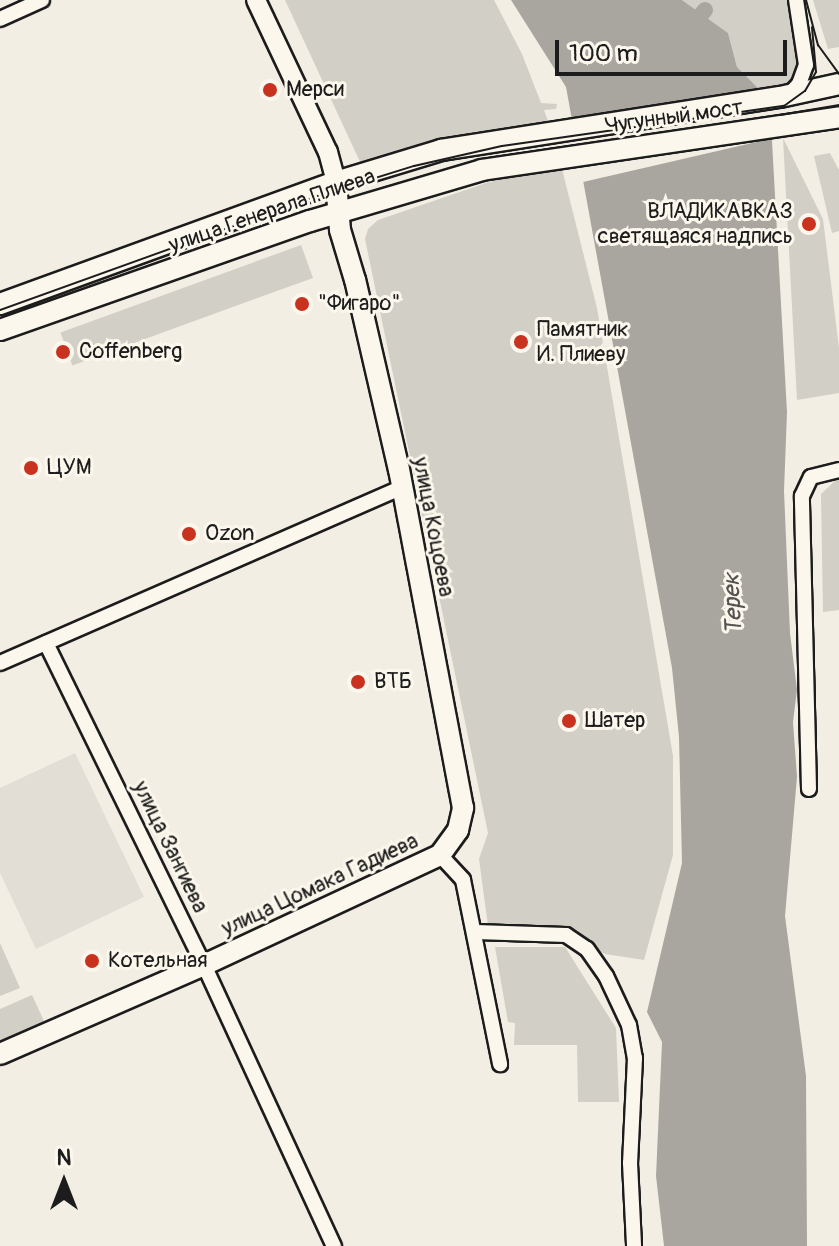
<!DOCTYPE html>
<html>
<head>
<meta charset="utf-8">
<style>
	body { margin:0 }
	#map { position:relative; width:839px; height:1246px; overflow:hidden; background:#f2eee4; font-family:Pangolin,sans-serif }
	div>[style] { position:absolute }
	.built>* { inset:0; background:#e2ded5 }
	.green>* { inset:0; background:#d2cfc6; transform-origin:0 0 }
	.water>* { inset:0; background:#a9a6a0 }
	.pier>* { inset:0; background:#f2eee4; transform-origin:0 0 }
	.canal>* { height:16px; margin:-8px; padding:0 8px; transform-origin:8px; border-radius:8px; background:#a9a6a0 }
	.roads { filter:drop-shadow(2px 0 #1c1c1c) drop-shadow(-2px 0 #1c1c1c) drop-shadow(0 2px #1c1c1c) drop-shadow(0 -2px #1c1c1c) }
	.minor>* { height:14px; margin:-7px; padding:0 7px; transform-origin:7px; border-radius:7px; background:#fbf7ec }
	.tertiary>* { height:18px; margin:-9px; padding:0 9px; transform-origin:9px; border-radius:9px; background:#fbf7ec }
	.secondary>* { height:20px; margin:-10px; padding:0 10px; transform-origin:10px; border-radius:10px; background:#fbf7ec }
	.tram>* { height:2px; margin:-1px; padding:0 1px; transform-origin:1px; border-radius:1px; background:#1c1c1c }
	.dots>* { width:22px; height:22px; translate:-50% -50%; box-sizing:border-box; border:4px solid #fbf7ec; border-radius:50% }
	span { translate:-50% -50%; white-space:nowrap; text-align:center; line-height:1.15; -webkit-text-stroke:6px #fbf7ec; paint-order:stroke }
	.poi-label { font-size:22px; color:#1c1c1c }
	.left { translate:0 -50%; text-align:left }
	.right { translate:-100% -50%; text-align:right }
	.street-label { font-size:22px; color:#1c1c1c }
	.water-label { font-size:24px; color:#545351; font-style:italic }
	.north { position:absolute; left:24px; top:1142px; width:80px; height:80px; -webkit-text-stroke:6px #fbf7ec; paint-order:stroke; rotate:0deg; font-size:22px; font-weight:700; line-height:32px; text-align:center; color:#1c1c1c }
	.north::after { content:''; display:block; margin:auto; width:28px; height:36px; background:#1c1c1c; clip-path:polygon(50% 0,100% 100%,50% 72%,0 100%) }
	.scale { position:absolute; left:555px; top:40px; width:232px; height:36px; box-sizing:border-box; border:4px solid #1c1c1c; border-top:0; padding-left:10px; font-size:24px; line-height:28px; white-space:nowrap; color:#1c1c1c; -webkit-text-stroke:6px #fbf7ec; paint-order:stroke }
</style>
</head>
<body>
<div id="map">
	<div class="built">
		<div style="clip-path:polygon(75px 753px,144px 897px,36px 949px,0 873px,0 788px)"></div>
	</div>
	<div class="green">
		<div style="clip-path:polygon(285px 0,494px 0,522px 54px,541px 103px,557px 104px,556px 109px,544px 110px,549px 124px,473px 132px,361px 164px)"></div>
		<div style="clip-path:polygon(682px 0,788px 0,798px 62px,791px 85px,760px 90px,737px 67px,728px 33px)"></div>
		<div style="clip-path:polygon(813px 0,839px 0,839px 47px,828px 49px)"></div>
		<div style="clip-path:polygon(783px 138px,823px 219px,839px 348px,839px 393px,797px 400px)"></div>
		<div style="clip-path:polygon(830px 153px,839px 170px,839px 231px,832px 233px,814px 156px)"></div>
		<div style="clip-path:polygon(561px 165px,597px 308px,673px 756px,673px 855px,644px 960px,605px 954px,556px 927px,488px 926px,479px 859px,488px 833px,365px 239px,368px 229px,378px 220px,486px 183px)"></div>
		<div style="left:301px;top:245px;width:35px;height:256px;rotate:70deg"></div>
		<div style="clip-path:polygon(839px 477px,839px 610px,823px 612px,821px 494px)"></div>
		<div style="clip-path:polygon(0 943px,20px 988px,0 996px)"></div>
		<div style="clip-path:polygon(495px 947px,565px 947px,616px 1028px,619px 1102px,578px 1102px,577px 1045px,514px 1045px,515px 1023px,508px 1022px)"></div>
		<div style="clip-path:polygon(32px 995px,44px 1021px,0 1042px,0 1009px)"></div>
	</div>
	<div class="water">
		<div style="clip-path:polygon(511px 0,682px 0,728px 33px,737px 67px,760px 90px,772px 141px,787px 412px,784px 491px,790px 633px,797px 690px,793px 722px,797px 777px,785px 916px,806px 1076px,807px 1246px,664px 1246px,656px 1176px,662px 1042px,647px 1012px,682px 863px,679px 737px,672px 668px,566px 87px)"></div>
	</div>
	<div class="pier">
		<div style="left:764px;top:91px;width:48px;height:199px;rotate:77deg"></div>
	</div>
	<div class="canal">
		<div style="left:688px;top:31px;width:27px;rotate:-51deg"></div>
	</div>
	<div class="roads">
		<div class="minor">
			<div style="left:0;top:19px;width:46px;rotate:-24.3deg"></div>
			<div style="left:789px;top:95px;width:15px;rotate:-48deg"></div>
			<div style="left:799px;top:84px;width:20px;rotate:-70deg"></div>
			<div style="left:806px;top:65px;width:66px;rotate:-98.7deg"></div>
			<div style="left:46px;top:643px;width:359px;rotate:63.9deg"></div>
			<div style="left:204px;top:965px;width:310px;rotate:65.2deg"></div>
			<div style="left:0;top:663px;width:439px;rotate:-23.6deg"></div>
			<div style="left:809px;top:789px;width:293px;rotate:-91.4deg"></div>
			<div style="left:802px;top:496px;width:21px;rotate:-65deg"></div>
			<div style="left:811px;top:477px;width:29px;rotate:-14deg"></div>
			<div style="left:440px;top:855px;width:34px;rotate:47deg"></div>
			<div style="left:463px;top:880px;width:188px;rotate:78.6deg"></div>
			<div style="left:476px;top:932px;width:90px;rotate:1.9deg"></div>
			<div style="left:566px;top:935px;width:25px;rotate:34deg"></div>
			<div style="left:587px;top:949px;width:33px;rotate:55deg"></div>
			<div style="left:606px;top:976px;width:54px;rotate:64.9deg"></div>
			<div style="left:629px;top:1025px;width:34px;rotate:80deg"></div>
			<div style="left:635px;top:1058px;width:105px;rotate:92.7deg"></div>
			<div style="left:630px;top:1163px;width:83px;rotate:87.2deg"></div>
		</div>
		<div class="tertiary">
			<div style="left:256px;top:0;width:168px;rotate:64.7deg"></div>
			<div style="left:328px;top:152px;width:31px;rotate:75deg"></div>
		</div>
		<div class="secondary">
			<div style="left:0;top:304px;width:357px;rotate:-20deg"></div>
			<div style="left:336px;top:182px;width:110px;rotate:-16.9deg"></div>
			<div style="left:441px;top:150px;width:343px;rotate:-8.9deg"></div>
			<div style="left:780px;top:97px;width:60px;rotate:-12.4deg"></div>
			<div style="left:0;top:330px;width:329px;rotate:-19.4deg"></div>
			<div style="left:310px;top:221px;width:179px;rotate:-16.5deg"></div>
			<div style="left:482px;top:170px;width:361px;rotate:-8.4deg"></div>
			<div style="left:0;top:1054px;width:223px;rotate:-23.6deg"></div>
			<div style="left:204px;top:965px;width:260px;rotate:-25deg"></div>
			<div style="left:440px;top:855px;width:31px;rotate:-54deg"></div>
			<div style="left:458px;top:830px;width:23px;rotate:-77deg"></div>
			<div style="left:463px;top:808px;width:344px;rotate:-100.7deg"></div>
			<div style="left:399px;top:470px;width:195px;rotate:-103deg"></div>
			<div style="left:355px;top:280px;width:52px;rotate:-106.7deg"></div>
			<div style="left:340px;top:230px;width:48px;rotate:-94.8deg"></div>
		</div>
	</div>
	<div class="tram">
		<div style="left:806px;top:0;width:47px;rotate:75.1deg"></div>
		<div style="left:818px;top:45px;width:36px;rotate:54deg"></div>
		<div style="left:780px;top:115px;width:60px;rotate:-9.6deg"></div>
		<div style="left:0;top:310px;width:331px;rotate:-19.8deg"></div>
		<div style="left:311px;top:198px;width:108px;rotate:-17.3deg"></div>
		<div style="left:414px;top:166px;width:90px;rotate:-12.8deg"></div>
		<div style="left:502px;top:146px;width:285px;rotate:-8.1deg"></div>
		<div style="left:784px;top:106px;width:26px;rotate:-36deg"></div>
		<div style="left:805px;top:91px;width:22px;rotate:-60deg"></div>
		<div style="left:816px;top:72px;width:45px;rotate:-95.1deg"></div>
	</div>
	<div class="dots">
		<div style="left:270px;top:90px;background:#c8321e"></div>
		<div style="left:809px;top:224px;background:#c8321e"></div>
		<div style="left:302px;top:304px;background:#c8321e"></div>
		<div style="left:521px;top:342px;background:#c8321e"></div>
		<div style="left:63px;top:352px;background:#c8321e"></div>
		<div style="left:31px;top:468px;background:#c8321e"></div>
		<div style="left:189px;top:534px;background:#c8321e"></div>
		<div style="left:358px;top:682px;background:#c8321e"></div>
		<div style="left:569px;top:721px;background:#c8321e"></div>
		<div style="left:92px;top:961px;background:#c8321e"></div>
	</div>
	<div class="poi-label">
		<span class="left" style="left:286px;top:90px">Мерси</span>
		<span class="right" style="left:793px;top:224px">ВЛАДИКАВКАЗ<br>светящаяся надпись</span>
		<span class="left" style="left:318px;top:304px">"Фигаро"</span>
		<span class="left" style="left:537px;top:342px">Памятник<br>И. Плиеву</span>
		<span class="left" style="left:79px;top:352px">Coffenberg</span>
		<span class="left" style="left:47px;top:468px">ЦУМ</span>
		<span class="left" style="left:205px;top:534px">Ozon</span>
		<span class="left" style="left:374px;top:682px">ВТБ</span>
		<span class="left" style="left:585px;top:721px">Шатер</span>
		<span class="left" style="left:108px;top:961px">Котельная</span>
	</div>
	<div class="street-label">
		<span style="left:674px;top:117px;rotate:-8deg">Чугунный мост</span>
		<span style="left:272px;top:211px;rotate:-19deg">улица Генерала Плиева</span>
		<span style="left:433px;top:527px;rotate:79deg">улица Коцоева</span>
		<span style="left:170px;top:847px;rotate:64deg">улица Зангиева</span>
		<span style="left:320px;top:885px;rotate:-25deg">улица Цомака Гадиева</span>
	</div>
	<div class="water-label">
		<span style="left:733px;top:604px;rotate:-93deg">Терек</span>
	</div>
	<div class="north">N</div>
	<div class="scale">100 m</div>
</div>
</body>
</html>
